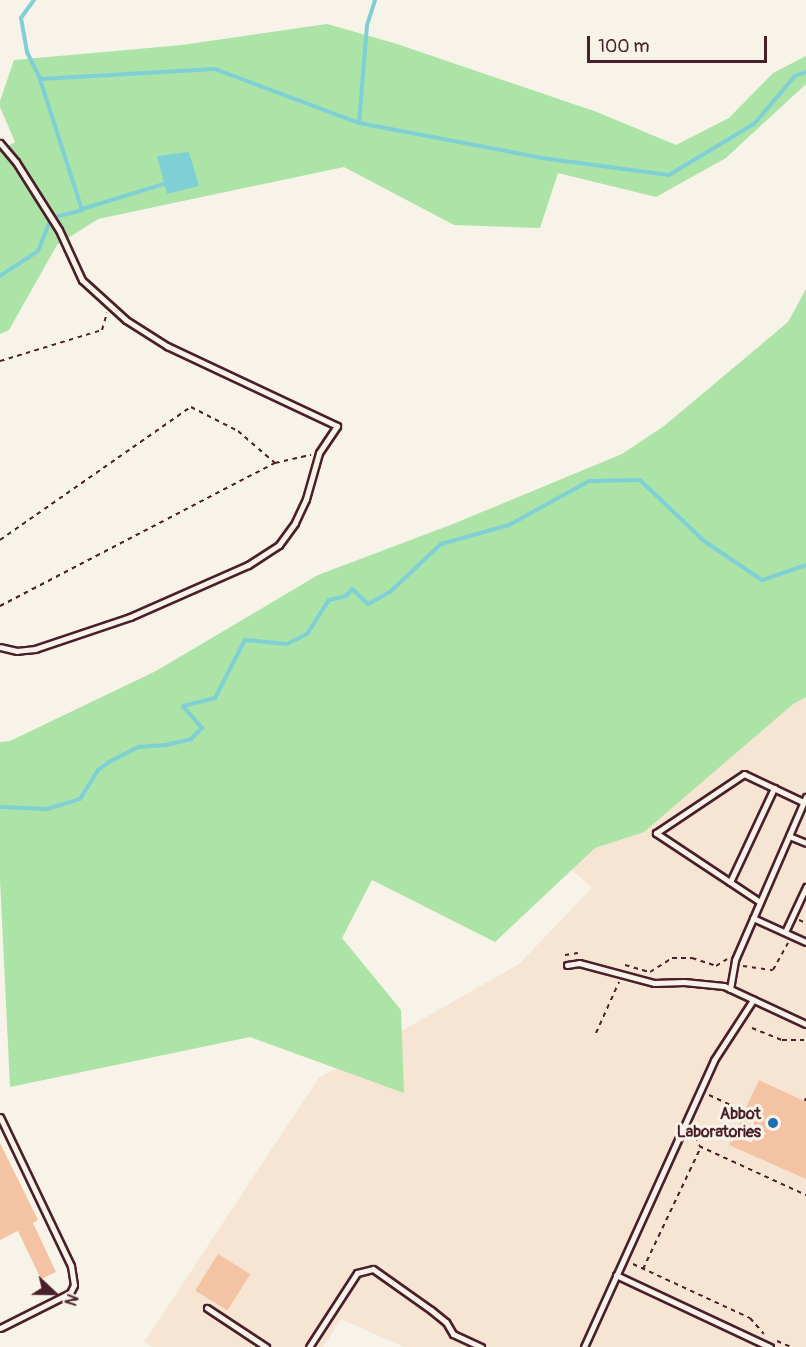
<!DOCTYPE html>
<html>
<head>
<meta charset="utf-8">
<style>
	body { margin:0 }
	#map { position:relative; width:806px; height:1347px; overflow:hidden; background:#f7f3e8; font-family:Pangolin,sans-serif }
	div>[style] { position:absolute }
	.built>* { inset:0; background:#f6e5d3 }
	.green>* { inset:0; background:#ace3a7 }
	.water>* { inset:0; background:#7fd0d5 }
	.stream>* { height:4px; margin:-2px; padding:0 2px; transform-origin:2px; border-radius:2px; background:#7fd0d5 }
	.building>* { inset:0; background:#f4c3a3; transform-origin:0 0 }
	.path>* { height:2px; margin-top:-1px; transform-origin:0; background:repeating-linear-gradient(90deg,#4a1f2b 0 4.5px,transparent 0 9px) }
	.roads { filter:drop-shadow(2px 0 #4a1f2b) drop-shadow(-2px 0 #4a1f2b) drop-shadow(0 2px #4a1f2b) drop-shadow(0 -2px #4a1f2b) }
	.service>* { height:5px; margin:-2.5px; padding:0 2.5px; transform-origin:2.5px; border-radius:2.5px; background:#f7f3e8 }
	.dots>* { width:16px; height:16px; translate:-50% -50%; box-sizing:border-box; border:3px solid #f7f3e8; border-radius:50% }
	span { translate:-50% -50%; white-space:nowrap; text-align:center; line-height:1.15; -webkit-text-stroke:6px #f7f3e8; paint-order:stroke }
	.poi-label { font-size:16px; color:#4a1f2b; font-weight:700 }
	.right { translate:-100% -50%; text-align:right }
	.north { position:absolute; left:24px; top:1263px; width:60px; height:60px; -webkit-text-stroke:4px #f7f3e8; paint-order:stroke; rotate:112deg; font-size:16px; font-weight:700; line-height:24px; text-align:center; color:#4a1f2b }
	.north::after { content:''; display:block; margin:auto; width:21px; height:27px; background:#4a1f2b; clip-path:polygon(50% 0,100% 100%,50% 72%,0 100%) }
	.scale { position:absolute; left:587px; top:36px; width:180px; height:27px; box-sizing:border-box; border:3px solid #4a1f2b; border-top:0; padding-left:8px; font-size:18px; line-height:21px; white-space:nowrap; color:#4a1f2b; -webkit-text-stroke:4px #f7f3e8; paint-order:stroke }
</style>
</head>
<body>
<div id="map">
	<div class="built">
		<div style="clip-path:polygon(806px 598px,806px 1347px,404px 1347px,341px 1319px,323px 1347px,153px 1347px,144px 1342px,319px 1078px,519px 964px,592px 888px,551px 851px)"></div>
	</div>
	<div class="green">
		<div style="clip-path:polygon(327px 24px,394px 43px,597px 112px,676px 145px,729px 118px,773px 73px,806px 56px,806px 84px,726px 158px,656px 197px,558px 173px,540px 228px,454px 225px,344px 167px,98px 219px,57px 245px,9px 330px,0 334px,0 151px,15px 142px,0 107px,0 101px,14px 60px,182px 45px)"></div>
		<div style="clip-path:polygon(806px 289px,806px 697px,793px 704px,644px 832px,595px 848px,495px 942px,372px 880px,342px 938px,401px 1010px,404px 1093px,250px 1037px,10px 1087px,0 879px,0 742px,10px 741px,156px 671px,318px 575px,453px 524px,622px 454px,664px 426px,788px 322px)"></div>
	</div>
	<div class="water">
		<div style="clip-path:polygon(189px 152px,199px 186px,167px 194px,157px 156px)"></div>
	</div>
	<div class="stream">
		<div style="left:34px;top:0;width:22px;rotate:126deg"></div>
		<div style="left:21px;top:18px;width:35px;rotate:80deg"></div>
		<div style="left:27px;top:52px;width:30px;rotate:64deg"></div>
		<div style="left:359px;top:123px;width:98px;rotate:-85.3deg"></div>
		<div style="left:367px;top:25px;width:26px;rotate:-72deg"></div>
		<div style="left:82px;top:209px;width:86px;rotate:-17deg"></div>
		<div style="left:0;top:276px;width:45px;rotate:-33.3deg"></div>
		<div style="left:38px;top:251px;width:35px;rotate:-68deg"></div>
		<div style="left:51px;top:218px;width:32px;rotate:-14deg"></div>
		<div style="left:82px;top:210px;width:138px;rotate:-107.8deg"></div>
		<div style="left:40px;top:79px;width:175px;rotate:-3.3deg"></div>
		<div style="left:215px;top:69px;width:154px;rotate:20.6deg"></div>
		<div style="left:359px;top:123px;width:186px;rotate:10.8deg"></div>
		<div style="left:542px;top:158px;width:128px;rotate:7.6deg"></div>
		<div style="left:669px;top:175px;width:99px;rotate:-31deg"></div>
		<div style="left:754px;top:124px;width:63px;rotate:-49.5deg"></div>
		<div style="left:795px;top:76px;width:12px;rotate:-20deg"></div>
		<div style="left:0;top:807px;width:47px;rotate:2.4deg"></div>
		<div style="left:47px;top:809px;width:34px;rotate:-17deg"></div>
		<div style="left:80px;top:799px;width:34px;rotate:-58deg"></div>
		<div style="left:98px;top:770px;width:14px;rotate:-36deg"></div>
		<div style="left:109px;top:762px;width:34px;rotate:-27deg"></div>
		<div style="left:139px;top:747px;width:27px;rotate:-4deg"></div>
		<div style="left:166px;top:745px;width:26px;rotate:-13deg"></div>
		<div style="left:191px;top:739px;width:16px;rotate:-45deg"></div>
		<div style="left:202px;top:728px;width:29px;rotate:-131deg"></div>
		<div style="left:183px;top:706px;width:33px;rotate:-14deg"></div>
		<div style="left:215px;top:698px;width:65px;rotate:-62.7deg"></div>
		<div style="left:245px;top:640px;width:42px;rotate:5.4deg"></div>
		<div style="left:287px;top:644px;width:22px;rotate:-27deg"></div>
		<div style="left:307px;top:634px;width:40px;rotate:-57.1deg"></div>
		<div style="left:329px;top:600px;width:17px;rotate:-13deg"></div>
		<div style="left:346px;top:596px;width:9px;rotate:-49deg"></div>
		<div style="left:352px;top:589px;width:22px;rotate:43deg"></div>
		<div style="left:368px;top:604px;width:25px;rotate:-29deg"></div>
		<div style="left:390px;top:592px;width:70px;rotate:-43.3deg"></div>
		<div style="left:441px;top:544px;width:71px;rotate:-15.6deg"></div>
		<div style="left:509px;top:525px;width:91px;rotate:-28.8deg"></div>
		<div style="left:589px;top:481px;width:51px;rotate:-1.1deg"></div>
		<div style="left:640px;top:480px;width:88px;rotate:43.6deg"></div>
		<div style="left:704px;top:541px;width:70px;rotate:33.9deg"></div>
		<div style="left:762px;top:580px;width:46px;rotate:-18.8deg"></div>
	</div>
	<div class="building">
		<div style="clip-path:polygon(759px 1080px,806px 1102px,806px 1179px,729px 1145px)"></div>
		<div style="clip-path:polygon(0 1143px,38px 1220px,33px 1223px,56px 1272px,41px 1279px,18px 1231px,0 1240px)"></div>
		<div style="left:218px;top:1254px;width:38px;height:43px;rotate:32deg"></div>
	</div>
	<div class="path">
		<div style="left:0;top:361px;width:107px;rotate:-16.9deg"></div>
		<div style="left:102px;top:330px;width:18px;rotate:-74deg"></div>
		<div style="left:0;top:540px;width:233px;rotate:-34.9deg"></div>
		<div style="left:191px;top:407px;width:53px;rotate:27.1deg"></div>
		<div style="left:238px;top:431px;width:49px;rotate:40.9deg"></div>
		<div style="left:275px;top:463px;width:37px;rotate:-13deg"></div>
		<div style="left:0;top:606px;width:310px;rotate:-27.5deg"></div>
		<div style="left:799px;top:920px;width:8px;rotate:23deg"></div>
		<div style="left:565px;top:955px;width:13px;rotate:-9deg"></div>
		<div style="left:625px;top:965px;width:26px;rotate:16deg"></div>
		<div style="left:650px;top:972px;width:26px;rotate:-32deg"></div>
		<div style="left:672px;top:958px;width:20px"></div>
		<div style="left:692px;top:958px;width:25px;rotate:18deg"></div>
		<div style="left:716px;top:966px;width:13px;rotate:-32deg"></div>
		<div style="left:743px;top:966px;width:30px;rotate:8deg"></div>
		<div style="left:773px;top:970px;width:31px;rotate:-61deg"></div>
		<div style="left:752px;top:1028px;width:32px;rotate:22deg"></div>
		<div style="left:782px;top:1040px;width:24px"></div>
		<div style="left:596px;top:1033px;width:56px;rotate:-65.7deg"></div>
		<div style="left:709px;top:1095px;width:38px;rotate:25deg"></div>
		<div style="left:805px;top:1101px;width:3px;rotate:-72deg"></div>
		<div style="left:696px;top:1136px;width:10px;rotate:73deg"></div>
		<div style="left:699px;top:1146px;width:118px;rotate:24.6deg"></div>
		<div style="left:633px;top:1264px;width:129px;rotate:24.8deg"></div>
		<div style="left:750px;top:1318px;width:21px;rotate:49deg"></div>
		<div style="left:643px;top:1269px;width:135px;rotate:-64.6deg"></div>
		<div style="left:777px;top:1341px;width:15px;rotate:23deg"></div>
	</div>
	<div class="roads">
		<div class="service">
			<div style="left:0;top:143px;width:25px;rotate:50deg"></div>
			<div style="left:16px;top:162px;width:80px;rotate:57.7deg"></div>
			<div style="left:59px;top:230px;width:55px;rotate:65.3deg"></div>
			<div style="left:82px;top:280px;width:59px;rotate:42.3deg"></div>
			<div style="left:126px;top:320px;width:49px;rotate:32.4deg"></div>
			<div style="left:167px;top:346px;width:188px;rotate:25.2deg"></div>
			<div style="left:337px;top:426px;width:32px;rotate:124deg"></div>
			<div style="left:319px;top:453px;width:48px;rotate:105.8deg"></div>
			<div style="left:306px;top:499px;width:26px;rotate:115deg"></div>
			<div style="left:295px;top:523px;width:27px;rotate:126deg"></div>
			<div style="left:279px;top:545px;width:37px;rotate:147deg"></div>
			<div style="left:248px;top:565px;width:129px;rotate:156.2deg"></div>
			<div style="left:130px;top:617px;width:100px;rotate:161.4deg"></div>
			<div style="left:35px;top:649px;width:18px;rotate:174deg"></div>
			<div style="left:17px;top:651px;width:17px;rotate:-167deg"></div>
			<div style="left:789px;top:836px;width:18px;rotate:22deg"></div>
			<div style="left:730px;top:882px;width:104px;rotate:-64.9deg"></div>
			<div style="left:760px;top:902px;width:125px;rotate:-146.4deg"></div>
			<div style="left:656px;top:833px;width:106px;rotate:-33.8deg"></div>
			<div style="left:744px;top:774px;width:65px;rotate:25.4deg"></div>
			<div style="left:753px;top:918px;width:58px;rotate:24.4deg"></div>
			<div style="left:785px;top:932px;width:50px;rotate:-65deg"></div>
			<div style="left:567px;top:965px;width:12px;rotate:-9deg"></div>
			<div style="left:579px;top:963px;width:78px;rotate:14.9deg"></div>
			<div style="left:654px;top:983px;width:30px;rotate:-2deg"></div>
			<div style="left:684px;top:982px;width:40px;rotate:5.7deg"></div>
			<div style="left:724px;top:986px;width:90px;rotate:24.9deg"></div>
			<div style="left:730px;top:989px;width:29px;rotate:-80deg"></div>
			<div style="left:735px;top:960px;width:178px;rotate:-66.5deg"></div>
			<div style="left:0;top:1117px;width:165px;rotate:64.5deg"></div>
			<div style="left:71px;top:1266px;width:19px;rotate:81deg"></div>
			<div style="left:74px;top:1285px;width:9px;rotate:117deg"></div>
			<div style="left:70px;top:1293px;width:78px;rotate:153.4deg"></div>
			<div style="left:616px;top:1275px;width:170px;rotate:25.1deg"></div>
			<div style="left:207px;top:1308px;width:71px;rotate:33.5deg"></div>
			<div style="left:309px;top:1347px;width:88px;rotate:-57deg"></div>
			<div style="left:357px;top:1273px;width:16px;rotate:-14deg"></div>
			<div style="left:373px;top:1269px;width:71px;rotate:35.3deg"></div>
			<div style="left:431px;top:1310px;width:19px;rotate:39deg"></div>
			<div style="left:446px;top:1322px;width:14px;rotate:60deg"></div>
			<div style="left:453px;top:1334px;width:31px;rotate:25deg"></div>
			<div style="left:584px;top:1347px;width:315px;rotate:-65.6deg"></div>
			<div style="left:714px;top:1060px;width:72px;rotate:-57deg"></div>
		</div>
	</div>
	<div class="dots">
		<div style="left:773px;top:1123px;background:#1f6fb2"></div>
	</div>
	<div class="poi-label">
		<span class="right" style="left:761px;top:1123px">Abbot<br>Laboratories</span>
	</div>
	<div class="north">N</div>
	<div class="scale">100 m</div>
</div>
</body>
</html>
